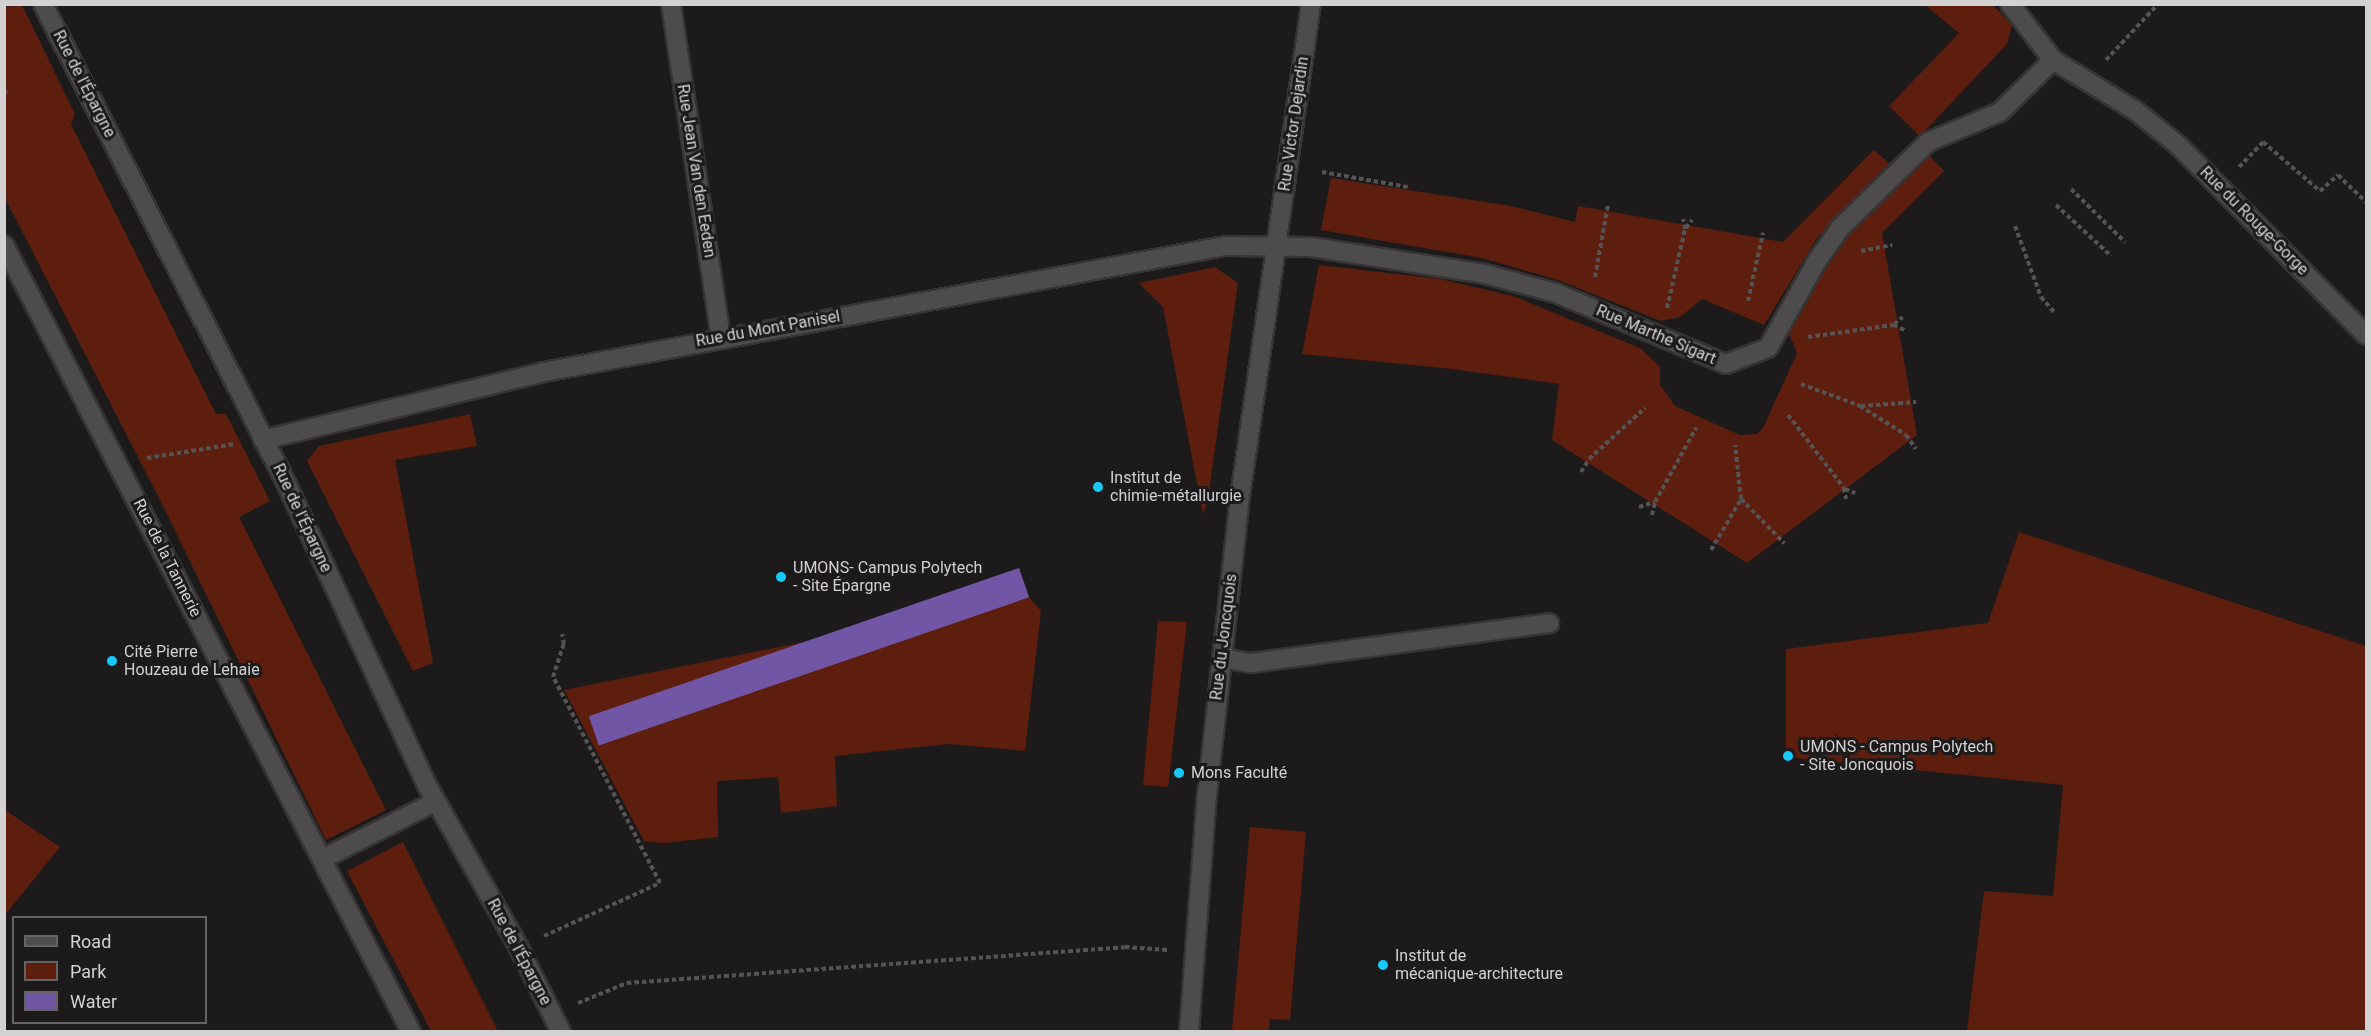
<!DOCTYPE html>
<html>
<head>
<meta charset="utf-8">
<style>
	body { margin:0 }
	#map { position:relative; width:2371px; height:1036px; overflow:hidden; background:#1d1a1c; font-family:Roboto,sans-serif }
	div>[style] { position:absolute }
	.green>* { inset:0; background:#5d1e0d }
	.water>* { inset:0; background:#7156a6; transform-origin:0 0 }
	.path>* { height:4px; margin-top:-2px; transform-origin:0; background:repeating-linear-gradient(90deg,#555354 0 4.5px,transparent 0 7.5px) }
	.roads { filter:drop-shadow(2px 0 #363435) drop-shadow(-2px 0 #363435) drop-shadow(0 2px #363435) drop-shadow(0 -2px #363435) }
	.minor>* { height:18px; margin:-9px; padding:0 9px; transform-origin:9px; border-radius:9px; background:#4d4b4b }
	.dots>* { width:16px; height:16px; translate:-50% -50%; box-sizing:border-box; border:3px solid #1d1a1c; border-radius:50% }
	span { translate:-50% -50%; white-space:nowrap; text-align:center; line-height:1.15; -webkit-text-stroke:6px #1d1a1c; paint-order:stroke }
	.street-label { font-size:16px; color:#d3d1d2 }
	.poi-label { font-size:16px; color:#d3d1d2 }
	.left { translate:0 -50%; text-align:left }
	.frame { position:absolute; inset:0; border:6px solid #d3d1d2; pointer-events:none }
	.legend { position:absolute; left:12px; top:916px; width:195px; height:108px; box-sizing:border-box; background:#1d1a1c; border:2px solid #666365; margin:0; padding:8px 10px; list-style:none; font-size:18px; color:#d3d1d2 }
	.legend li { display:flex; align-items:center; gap:12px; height:30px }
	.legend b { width:30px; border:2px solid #666365 }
</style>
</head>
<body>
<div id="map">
	<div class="green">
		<div style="clip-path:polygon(22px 5px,75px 114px,71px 124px,216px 414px,226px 414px,270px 501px,239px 517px,386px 810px,326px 840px,161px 502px,5px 198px,5px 7px)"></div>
		<div style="clip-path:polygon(1925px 5px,1993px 5px,2012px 25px,2007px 44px,1920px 136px,1889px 106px,1959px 33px)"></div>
		<div style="clip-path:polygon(1874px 150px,1891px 165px,1817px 238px,1764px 325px,1702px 299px,1680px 317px,1661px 321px,1558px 280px,1482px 258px,1321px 230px,1331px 178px,1511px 206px,1575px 222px,1578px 206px,1783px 242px)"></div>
		<div style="clip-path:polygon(1927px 153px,1944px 171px,1882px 233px,1917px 435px,1747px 563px,1552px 440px,1559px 384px,1452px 369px,1302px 354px,1319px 265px,1440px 279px,1513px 296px,1640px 348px,1660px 367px,1660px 385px,1675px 406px,1740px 435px,1757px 434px,1763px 428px,1797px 353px,1790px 336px,1785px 333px,1838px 242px)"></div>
		<div style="clip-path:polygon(1215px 267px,1238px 283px,1208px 499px,1203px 514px,1163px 307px,1139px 283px)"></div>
		<div style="clip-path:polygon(470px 414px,477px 446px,395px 460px,433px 663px,413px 671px,307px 461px,319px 446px)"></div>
		<div style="clip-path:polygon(2019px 532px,2366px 646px,2366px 1031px,1967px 1031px,1984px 891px,2053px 896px,2063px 785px,1786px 757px,1786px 649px,1988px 623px)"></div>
		<div style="clip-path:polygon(1029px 597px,1041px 611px,1025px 751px,948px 744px,835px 756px,837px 806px,781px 813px,778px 777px,717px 781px,718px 837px,664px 843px,644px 841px,564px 690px)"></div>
		<div style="clip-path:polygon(1158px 621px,1187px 622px,1168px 787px,1143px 785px)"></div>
		<div style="clip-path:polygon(5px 810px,60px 847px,5px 915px)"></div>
		<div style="clip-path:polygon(1250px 827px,1306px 832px,1290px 1020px,1270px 1019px,1269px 1031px,1232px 1031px)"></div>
		<div style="clip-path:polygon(403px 842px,498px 1031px,431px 1031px,347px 871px)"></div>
	</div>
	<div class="water">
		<div style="left:1019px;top:568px;width:31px;height:455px;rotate:71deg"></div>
	</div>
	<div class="path">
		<div style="left:2106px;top:60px;width:76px;rotate:-47.1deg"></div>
		<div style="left:4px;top:90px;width:5px;rotate:53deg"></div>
		<div style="left:2239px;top:167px;width:35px;rotate:-46deg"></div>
		<div style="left:2263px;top:142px;width:75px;rotate:40.7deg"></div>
		<div style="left:2320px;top:191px;width:24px;rotate:-42deg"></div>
		<div style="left:2338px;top:175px;width:39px;rotate:44deg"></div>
		<div style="left:1322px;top:172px;width:87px;rotate:9.9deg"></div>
		<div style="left:2071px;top:189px;width:76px;rotate:44.5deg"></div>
		<div style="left:2056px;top:205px;width:75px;rotate:42.8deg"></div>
		<div style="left:2015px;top:226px;width:76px;rotate:69.9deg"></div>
		<div style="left:2041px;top:297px;width:21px;rotate:49deg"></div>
		<div style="left:1686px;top:228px;width:10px;rotate:-53deg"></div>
		<div style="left:1861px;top:251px;width:32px;rotate:-11deg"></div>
		<div style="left:1595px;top:277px;width:73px;rotate:-79.8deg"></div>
		<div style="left:1748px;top:301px;width:70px;rotate:-77.6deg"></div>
		<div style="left:1667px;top:308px;width:81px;rotate:-77.2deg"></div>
		<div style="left:1685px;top:229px;width:10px;rotate:-101deg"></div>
		<div style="left:1894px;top:324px;width:11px;rotate:-38deg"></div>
		<div style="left:1808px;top:337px;width:86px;rotate:-8deg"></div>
		<div style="left:1893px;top:325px;width:13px;rotate:23deg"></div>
		<div style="left:1801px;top:384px;width:63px;rotate:20.4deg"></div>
		<div style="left:1860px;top:406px;width:54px;rotate:32.2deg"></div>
		<div style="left:1906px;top:435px;width:17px;rotate:54deg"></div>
		<div style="left:1861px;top:406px;width:55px;rotate:-4.2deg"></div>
		<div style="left:1788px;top:415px;width:92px;rotate:52.5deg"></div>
		<div style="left:1844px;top:488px;width:11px;rotate:80deg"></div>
		<div style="left:147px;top:458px;width:89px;rotate:-9deg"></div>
		<div style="left:1581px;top:472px;width:15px;rotate:-58deg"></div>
		<div style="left:1589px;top:459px;width:76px;rotate:-42.3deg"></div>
		<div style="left:1845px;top:489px;width:11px;rotate:22deg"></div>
		<div style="left:1741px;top:499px;width:62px;rotate:45.7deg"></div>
		<div style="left:1639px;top:507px;width:16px;rotate:-18deg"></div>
		<div style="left:1652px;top:515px;width:13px;rotate:-77deg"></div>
		<div style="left:1655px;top:502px;width:85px;rotate:-61deg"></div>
		<div style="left:1711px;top:550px;width:59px;rotate:-59.5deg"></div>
		<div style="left:1741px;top:499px;width:54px;rotate:-96.3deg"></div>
		<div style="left:544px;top:936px;width:128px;rotate:-24.6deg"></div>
		<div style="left:660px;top:883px;width:232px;rotate:-117.4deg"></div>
		<div style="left:553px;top:677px;width:35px;rotate:-72deg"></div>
		<div style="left:564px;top:644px;width:10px;rotate:-101deg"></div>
		<div style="left:578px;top:1003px;width:53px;rotate:-22.2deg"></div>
		<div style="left:627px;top:983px;width:499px;rotate:-4.1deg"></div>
		<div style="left:1125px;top:947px;width:43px;rotate:4deg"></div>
	</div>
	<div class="roads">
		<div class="minor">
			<div style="left:43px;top:4px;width:539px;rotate:63.1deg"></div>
			<div style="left:287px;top:485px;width:333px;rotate:65deg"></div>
			<div style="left:428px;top:787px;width:185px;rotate:60.5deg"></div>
			<div style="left:519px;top:948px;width:94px;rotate:63.4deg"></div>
			<div style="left:671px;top:4px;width:337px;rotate:81.5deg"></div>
			<div style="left:2010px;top:4px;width:71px;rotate:52.5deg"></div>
			<div style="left:2053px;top:60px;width:97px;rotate:31.6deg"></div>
			<div style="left:2136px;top:111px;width:55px;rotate:39.1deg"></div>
			<div style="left:2179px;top:146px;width:266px;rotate:45.3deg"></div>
			<div style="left:4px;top:245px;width:886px;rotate:62.65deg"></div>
			<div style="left:263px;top:440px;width:289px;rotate:-13.6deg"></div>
			<div style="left:544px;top:372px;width:693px;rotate:-10.48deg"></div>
			<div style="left:1225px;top:246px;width:86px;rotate:0.7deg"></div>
			<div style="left:1311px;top:247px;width:176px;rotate:8.8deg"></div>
			<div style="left:1485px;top:274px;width:73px;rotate:15deg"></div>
			<div style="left:1556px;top:293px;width:184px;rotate:22.7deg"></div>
			<div style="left:1726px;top:364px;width:45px;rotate:-20.9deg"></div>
			<div style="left:1768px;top:348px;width:100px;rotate:-60.6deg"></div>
			<div style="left:1817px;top:261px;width:39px;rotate:-55deg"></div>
			<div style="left:1839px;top:229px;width:124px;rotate:-44.3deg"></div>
			<div style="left:1928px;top:142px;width:78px;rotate:-22.6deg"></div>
			<div style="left:2000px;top:112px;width:74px;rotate:-44.5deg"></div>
			<div style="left:1222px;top:658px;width:29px;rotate:10deg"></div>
			<div style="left:1251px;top:663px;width:301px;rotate:-7.6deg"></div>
			<div style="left:322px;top:859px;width:127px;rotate:-26.8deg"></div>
			<div style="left:1189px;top:1032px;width:238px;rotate:-85.7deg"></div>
			<div style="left:1207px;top:795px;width:300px;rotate:-83.7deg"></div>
			<div style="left:1240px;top:497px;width:498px;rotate:-81.8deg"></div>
		</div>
	</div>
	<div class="dots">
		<div style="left:1098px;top:487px;background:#15cafb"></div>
		<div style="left:781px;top:577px;background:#15cafb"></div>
		<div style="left:112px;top:661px;background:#15cafb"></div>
		<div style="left:1788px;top:756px;background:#15cafb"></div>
		<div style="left:1179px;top:773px;background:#15cafb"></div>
		<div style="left:1383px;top:965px;background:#15cafb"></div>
	</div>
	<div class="street-label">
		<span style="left:84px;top:84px;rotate:63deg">Rue de l'Épargne</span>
		<span style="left:1294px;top:124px;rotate:-82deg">Rue Victor Dejardin</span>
		<span style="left:696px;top:171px;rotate:81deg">Rue Jean Van den Eeden</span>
		<span style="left:2254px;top:221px;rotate:45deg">Rue du Rouge-Gorge</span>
		<span style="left:768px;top:329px;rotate:-10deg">Rue du Mont Panisel</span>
		<span style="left:1656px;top:335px;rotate:23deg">Rue Marthe Sigart</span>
		<span style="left:302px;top:518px;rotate:65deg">Rue de l'Épargne</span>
		<span style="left:167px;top:558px;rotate:63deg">Rue de la Tannerie</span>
		<span style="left:1224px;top:637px;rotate:-83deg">Rue du Joncquois</span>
		<span style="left:519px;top:952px;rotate:62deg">Rue de l'Épargne</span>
	</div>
	<div class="poi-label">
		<span class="left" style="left:1110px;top:487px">Institut de<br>chimie-métallurgie</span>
		<span class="left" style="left:793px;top:577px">UMONS- Campus Polytech<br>- Site Épargne</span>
		<span class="left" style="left:124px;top:661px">Cité Pierre<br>Houzeau de Lehaie</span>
		<span class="left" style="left:1800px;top:756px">UMONS - Campus Polytech<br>- Site Joncquois</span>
		<span class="left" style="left:1191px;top:773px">Mons Faculté</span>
		<span class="left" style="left:1395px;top:965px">Institut de<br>mécanique-architecture</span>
	</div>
	<div class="frame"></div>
	<ul class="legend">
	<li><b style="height:8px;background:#4d4b4b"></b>Road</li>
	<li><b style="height:16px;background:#5d1e0d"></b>Park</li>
	<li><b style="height:16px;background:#7156a6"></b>Water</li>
	</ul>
</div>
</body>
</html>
